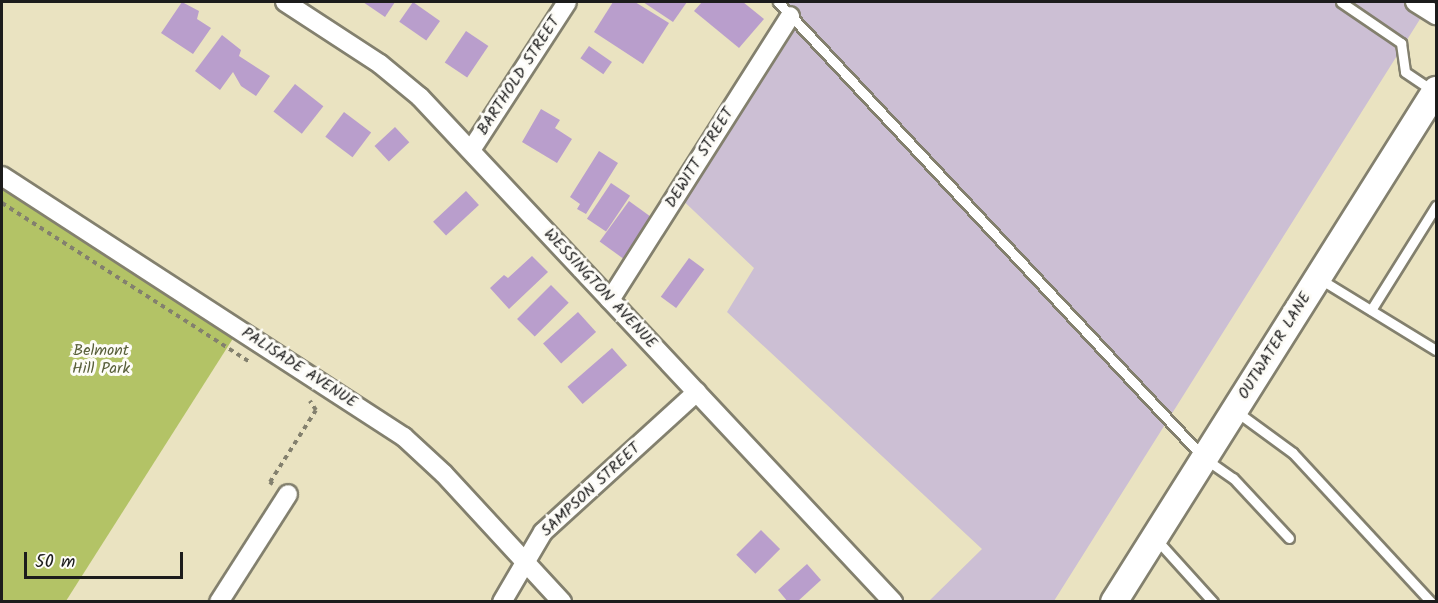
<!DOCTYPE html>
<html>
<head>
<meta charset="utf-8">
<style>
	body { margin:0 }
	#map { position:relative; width:1438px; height:603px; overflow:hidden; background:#eae3c1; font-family:Kalam,sans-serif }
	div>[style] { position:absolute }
	.industrial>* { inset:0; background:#ccbfd4 }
	.green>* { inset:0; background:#b3c366 }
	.building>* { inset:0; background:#b99ecc; transform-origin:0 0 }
	.path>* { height:4px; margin-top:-2px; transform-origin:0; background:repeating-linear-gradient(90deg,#83806e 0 4.5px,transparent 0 9px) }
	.roads { filter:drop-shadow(2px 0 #83806e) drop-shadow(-2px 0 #83806e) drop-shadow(0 2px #83806e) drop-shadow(0 -2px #83806e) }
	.lane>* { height:9px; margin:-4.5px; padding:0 4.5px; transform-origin:4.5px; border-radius:4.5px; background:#fff }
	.street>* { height:18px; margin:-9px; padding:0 9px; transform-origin:9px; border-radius:9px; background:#fff }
	.secondary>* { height:26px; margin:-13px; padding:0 13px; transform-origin:13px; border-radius:13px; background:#fff }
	span { translate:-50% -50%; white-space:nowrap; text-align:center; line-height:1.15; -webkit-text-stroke:6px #fdfcf7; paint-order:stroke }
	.street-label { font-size:16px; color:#1c1c1c }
	.park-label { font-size:16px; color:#585f3a }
	.frame { position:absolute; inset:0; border:3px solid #1c1c1c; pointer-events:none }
	.scale { position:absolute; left:24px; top:552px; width:159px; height:27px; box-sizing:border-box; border:3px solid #1c1c1c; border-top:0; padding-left:8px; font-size:18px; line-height:21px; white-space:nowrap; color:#1c1c1c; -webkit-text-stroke:4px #fdfcf7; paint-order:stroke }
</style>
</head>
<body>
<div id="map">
	<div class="industrial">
		<div style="clip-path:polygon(789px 2px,1418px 2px,1427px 8px,1054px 601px,929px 601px,982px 549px,727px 312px,754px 268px,674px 192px)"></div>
	</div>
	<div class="green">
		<div style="clip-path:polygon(2px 176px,239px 329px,66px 601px,2px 601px)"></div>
	</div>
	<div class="building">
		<div style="clip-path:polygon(182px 2px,199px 11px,197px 19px,211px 28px,193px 54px,161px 33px)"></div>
		<div style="clip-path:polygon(363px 2px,395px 2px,385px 17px)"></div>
		<div style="left:413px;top:2px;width:33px;height:24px;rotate:35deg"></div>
		<div style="clip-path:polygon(613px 2px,635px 2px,669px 23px,643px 64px,594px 32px)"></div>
		<div style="clip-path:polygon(643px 2px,687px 2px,673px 22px)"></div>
		<div style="clip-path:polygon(702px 2px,743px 2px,764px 19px,739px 48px,694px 11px)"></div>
		<div style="left:466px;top:31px;width:27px;height:38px;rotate:34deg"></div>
		<div style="clip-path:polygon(222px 35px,241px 50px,239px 56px,270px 76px,256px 96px,241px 86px,233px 72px,220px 90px,195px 71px)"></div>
		<div style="left:589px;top:46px;width:28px;height:15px;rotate:35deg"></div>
		<div style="left:295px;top:84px;width:36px;height:35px;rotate:38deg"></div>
		<div style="clip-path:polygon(541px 109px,560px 120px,555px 128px,572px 139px,557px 163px,522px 142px)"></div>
		<div style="left:344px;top:112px;width:34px;height:31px;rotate:37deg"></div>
		<div style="left:395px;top:127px;width:21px;height:28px;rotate:47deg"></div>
		<div style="clip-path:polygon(599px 151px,618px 163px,586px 214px,577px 209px,580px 204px,570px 197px)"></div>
		<div style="left:611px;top:183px;width:23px;height:43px;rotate:34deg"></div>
		<div style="left:466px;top:191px;width:19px;height:45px;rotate:47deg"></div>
		<div style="left:629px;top:201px;width:29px;height:50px;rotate:36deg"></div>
		<div style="clip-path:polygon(532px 256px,548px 272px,509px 309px,490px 288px,504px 275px,508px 278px)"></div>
		<div style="left:689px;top:258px;width:19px;height:48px;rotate:36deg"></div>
		<div style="left:551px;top:285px;width:25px;height:48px;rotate:45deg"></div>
		<div style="left:578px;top:312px;width:27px;height:47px;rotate:48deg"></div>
		<div style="left:612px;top:348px;width:23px;height:59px;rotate:49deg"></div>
		<div style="left:761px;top:530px;width:27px;height:35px;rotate:45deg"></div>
		<div style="clip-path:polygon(807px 564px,821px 580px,797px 602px,788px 602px,778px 590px)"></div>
	</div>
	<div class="path">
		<div style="left:2px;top:203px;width:296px;rotate:32.7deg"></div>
		<div style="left:273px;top:484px;width:4px;rotate:-146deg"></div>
		<div style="left:270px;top:482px;width:85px;rotate:-57.4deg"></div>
		<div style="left:316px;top:410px;width:11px;rotate:-124deg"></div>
	</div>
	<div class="roads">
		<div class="lane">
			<div style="left:778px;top:2px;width:624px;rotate:46.95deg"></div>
			<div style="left:1204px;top:458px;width:35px;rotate:35deg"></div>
			<div style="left:1233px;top:478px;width:82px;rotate:47deg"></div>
			<div style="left:1341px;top:2px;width:73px;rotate:34.3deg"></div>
			<div style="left:1401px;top:43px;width:29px;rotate:82deg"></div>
			<div style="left:1405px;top:72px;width:34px;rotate:34deg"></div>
			<div style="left:1320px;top:279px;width:136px;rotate:31.5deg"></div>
			<div style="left:1371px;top:310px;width:123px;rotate:-58deg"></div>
			<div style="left:1237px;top:412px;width:69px;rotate:36.2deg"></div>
			<div style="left:1293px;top:453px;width:203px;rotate:47.2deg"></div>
			<div style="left:1156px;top:539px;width:85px;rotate:47.9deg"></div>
		</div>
		<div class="street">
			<div style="left:285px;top:2px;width:113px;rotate:33.1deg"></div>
			<div style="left:380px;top:64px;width:52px;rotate:39.5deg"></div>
			<div style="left:420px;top:97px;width:692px;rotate:46.87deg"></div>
			<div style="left:1415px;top:2px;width:25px;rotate:32deg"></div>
			<div style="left:471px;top:150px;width:176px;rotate:-57deg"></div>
			<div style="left:2px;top:176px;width:479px;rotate:33deg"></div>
			<div style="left:404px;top:437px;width:54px;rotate:42.8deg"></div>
			<div style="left:444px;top:474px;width:174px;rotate:47.3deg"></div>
			<div style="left:610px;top:300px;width:336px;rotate:-57.6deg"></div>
			<div style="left:219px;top:602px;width:128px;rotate:-57.4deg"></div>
			<div style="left:502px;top:602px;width:81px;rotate:-59.6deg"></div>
			<div style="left:543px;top:532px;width:208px;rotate:-42.3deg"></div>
		</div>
		<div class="secondary">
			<div style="left:1114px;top:602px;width:605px;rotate:-57.83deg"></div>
		</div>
	</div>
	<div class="street-label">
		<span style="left:519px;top:76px;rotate:-57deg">BARTHOLD STREET</span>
		<span style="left:700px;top:158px;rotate:-58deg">DEWITT STREET</span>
		<span style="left:600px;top:289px;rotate:47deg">WESSINGTON AVENUE</span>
		<span style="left:1275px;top:346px;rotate:-58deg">OUTWATER LANE</span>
		<span style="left:299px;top:368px;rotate:33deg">PALISADE AVENUE</span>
		<span style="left:591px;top:490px;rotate:-43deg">SAMPSON STREET</span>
	</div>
	<div class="park-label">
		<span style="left:101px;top:360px">Belmont<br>Hill Park</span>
	</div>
	<div class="frame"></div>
	<div class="scale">50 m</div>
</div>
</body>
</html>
